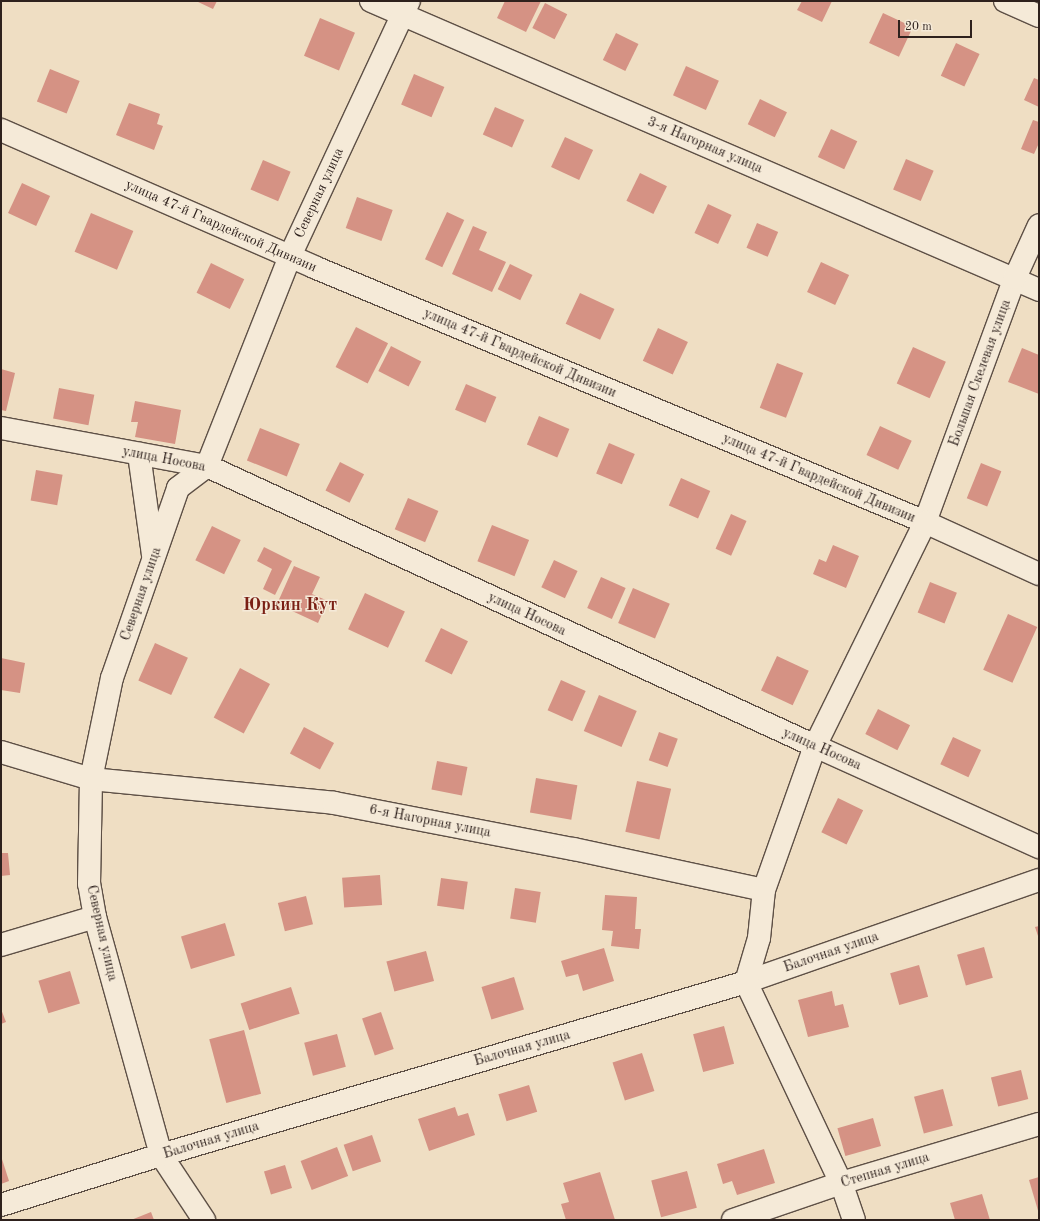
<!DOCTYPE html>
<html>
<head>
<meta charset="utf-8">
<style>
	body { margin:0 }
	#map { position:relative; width:1040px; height:1221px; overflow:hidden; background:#efdec3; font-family:"Old Standard TT",serif }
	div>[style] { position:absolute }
	.building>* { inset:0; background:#d59284; transform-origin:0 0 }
	.roads { filter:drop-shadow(1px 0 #5e5046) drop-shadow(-1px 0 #5e5046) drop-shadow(0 1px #5e5046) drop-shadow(0 -1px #5e5046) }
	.street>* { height:22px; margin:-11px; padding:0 11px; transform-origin:11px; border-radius:11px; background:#f5ead8 }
	.secondary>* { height:22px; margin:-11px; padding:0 11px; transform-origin:11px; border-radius:11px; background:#f5ead8 }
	span { translate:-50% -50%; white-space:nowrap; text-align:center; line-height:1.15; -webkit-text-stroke:3px #f5ead8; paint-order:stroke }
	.street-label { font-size:14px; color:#2e211d }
	.district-label { font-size:18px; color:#7a1f14; font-weight:700 }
	.frame { position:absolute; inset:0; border:2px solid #2e211d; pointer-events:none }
	.scale { position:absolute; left:898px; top:20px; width:74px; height:18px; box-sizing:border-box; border:2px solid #2e211d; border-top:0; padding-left:5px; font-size:12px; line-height:14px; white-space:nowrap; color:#2e211d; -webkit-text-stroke:3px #f5ead8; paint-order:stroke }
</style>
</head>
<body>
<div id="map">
	<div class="building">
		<div style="clip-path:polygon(196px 1px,217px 1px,213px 9px)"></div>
		<div style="clip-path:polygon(505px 1px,541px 1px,526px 32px,497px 18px)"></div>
		<div style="clip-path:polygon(802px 1px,832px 1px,822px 22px,797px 10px)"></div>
		<div style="left:545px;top:3px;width:25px;height:28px;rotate:27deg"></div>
		<div style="left:883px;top:13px;width:33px;height:33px;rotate:25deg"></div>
		<div style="left:320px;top:18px;width:38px;height:41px;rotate:23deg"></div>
		<div style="left:616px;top:33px;width:25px;height:30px;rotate:26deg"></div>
		<div style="left:956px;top:43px;width:26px;height:36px;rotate:25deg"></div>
		<div style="left:686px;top:66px;width:36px;height:32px;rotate:24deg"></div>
		<div style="left:50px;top:69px;width:32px;height:35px;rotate:22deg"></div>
		<div style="left:414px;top:74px;width:33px;height:33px;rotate:23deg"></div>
		<div style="clip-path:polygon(1034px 78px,1039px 80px,1039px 107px,1024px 100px)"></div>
		<div style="left:760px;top:99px;width:30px;height:28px;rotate:26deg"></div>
		<div style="clip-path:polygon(129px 103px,160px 114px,157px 124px,163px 126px,154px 150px,116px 135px)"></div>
		<div style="left:495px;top:107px;width:32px;height:30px;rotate:24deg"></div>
		<div style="clip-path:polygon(1033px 120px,1039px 122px,1039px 143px,1034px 154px,1021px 149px)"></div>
		<div style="left:831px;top:129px;width:29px;height:31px;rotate:25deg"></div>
		<div style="left:565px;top:137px;width:31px;height:33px;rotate:25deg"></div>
		<div style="left:906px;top:159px;width:30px;height:33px;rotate:23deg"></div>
		<div style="left:263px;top:160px;width:30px;height:32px;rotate:23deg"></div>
		<div style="left:640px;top:173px;width:30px;height:31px;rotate:26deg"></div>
		<div style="left:22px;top:183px;width:31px;height:33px;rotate:25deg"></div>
		<div style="left:357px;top:197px;width:38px;height:33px;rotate:20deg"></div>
		<div style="left:708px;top:204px;width:26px;height:32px;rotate:25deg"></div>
		<div style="left:447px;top:212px;width:19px;height:52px;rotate:25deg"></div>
		<div style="left:91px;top:213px;width:46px;height:42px;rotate:23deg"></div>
		<div style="left:757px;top:223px;width:23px;height:27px;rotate:23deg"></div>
		<div style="clip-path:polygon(473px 226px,487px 232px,479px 250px,506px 262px,492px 292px,452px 274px)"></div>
		<div style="left:821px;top:262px;width:31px;height:33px;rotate:25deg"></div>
		<div style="left:211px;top:263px;width:37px;height:33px;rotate:26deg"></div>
		<div style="left:510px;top:264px;width:25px;height:28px;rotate:26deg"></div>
		<div style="left:580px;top:293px;width:38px;height:34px;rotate:25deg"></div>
		<div style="left:356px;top:327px;width:36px;height:45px;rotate:27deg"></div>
		<div style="left:658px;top:328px;width:33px;height:36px;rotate:25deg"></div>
		<div style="left:391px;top:346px;width:34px;height:28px;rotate:27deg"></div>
		<div style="left:913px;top:347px;width:36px;height:40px;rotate:24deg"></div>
		<div style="clip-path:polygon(1022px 348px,1039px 355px,1039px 394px,1008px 382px)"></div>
		<div style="left:777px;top:363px;width:28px;height:48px;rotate:21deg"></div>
		<div style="clip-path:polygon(1px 369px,15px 373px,6px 411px,1px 410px)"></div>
		<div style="left:466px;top:384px;width:33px;height:28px;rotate:23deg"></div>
		<div style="left:59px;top:388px;width:36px;height:31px;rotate:11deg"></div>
		<div style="clip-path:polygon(135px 401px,181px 410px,175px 444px,135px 437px,138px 422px,131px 422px)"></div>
		<div style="left:539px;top:416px;width:33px;height:31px;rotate:23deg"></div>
		<div style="left:880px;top:426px;width:35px;height:32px;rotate:25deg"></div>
		<div style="left:260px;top:428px;width:43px;height:35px;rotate:22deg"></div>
		<div style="left:609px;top:443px;width:28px;height:33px;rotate:23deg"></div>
		<div style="left:340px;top:462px;width:27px;height:32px;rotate:27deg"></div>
		<div style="left:981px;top:463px;width:22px;height:38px;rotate:22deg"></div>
		<div style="left:36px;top:470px;width:27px;height:31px;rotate:10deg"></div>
		<div style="left:681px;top:478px;width:32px;height:30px;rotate:24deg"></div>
		<div style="left:408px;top:498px;width:33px;height:34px;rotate:23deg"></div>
		<div style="left:731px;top:514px;width:17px;height:38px;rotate:24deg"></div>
		<div style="left:492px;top:525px;width:40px;height:39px;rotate:22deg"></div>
		<div style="left:212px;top:526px;width:32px;height:38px;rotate:26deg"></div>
		<div style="clip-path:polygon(833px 545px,859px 556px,846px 588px,813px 574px,819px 559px,826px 562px)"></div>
		<div style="clip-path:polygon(264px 547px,292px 561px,275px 595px,263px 589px,272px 569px,257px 561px)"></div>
		<div style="left:554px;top:560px;width:26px;height:30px;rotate:25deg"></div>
		<div style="clip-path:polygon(294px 566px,320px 577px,312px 594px,328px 601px,318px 623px,277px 604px)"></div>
		<div style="left:601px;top:577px;width:27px;height:34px;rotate:24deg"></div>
		<div style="left:930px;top:582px;width:29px;height:33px;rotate:22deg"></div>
		<div style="left:633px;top:588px;width:40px;height:38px;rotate:23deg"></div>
		<div style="left:365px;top:593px;width:44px;height:40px;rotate:25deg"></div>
		<div style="left:1008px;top:614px;width:32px;height:61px;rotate:24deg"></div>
		<div style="left:441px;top:628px;width:30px;height:37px;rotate:26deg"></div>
		<div style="left:155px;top:643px;width:36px;height:41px;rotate:24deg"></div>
		<div style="left:777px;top:656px;width:35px;height:38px;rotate:25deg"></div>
		<div style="clip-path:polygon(1px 658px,25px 663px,20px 693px,1px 690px)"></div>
		<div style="left:240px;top:668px;width:34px;height:56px;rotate:28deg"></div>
		<div style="left:561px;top:680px;width:27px;height:33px;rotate:24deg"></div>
		<div style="left:599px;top:695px;width:41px;height:39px;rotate:23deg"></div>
		<div style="left:878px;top:709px;width:36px;height:28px;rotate:27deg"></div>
		<div style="left:304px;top:727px;width:34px;height:30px;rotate:28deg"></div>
		<div style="left:659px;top:732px;width:20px;height:30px;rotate:20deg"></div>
		<div style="left:953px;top:737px;width:31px;height:30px;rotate:25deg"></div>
		<div style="left:437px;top:761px;width:31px;height:29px;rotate:11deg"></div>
		<div style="left:536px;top:778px;width:42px;height:35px;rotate:10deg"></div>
		<div style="left:637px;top:781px;width:35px;height:52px;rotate:13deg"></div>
		<div style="left:838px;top:798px;width:28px;height:38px;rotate:26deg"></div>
		<div style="clip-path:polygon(1px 853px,8px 853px,10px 875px,1px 876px)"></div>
		<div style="left:380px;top:875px;width:30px;height:38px;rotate:86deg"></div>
		<div style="left:441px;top:878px;width:27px;height:28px;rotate:8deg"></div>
		<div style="left:515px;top:888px;width:26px;height:31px;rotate:9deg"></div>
		<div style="clip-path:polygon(605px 895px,637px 897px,635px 929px,641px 929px,639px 949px,611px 946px,613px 931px,602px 930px)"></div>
		<div style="left:306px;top:896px;width:29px;height:29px;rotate:76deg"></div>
		<div style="left:225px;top:923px;width:34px;height:46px;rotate:73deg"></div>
		<div style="clip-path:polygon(1039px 926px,1039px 939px,1035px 927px)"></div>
		<div style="left:984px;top:947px;width:32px;height:28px;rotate:74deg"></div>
		<div style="clip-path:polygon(604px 948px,614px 981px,583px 991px,578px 974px,566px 977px,561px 961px)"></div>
		<div style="left:426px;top:951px;width:31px;height:41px;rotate:75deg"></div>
		<div style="left:919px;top:965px;width:33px;height:30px;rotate:74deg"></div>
		<div style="left:70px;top:971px;width:34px;height:33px;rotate:73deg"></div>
		<div style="left:514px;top:977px;width:34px;height:34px;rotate:73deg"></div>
		<div style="left:291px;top:987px;width:28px;height:53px;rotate:72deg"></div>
		<div style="clip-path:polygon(832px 991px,835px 1006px,843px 1004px,849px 1027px,808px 1037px,798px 1000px)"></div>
		<div style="clip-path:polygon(1px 1009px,6px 1022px,1px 1024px)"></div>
		<div style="left:381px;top:1012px;width:39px;height:20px;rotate:71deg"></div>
		<div style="left:724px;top:1026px;width:39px;height:32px;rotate:75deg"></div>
		<div style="left:244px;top:1030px;width:66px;height:36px;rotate:75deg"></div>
		<div style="left:337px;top:1034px;width:34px;height:34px;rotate:75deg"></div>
		<div style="left:642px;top:1053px;width:40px;height:31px;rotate:72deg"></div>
		<div style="left:1021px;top:1070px;width:30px;height:31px;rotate:76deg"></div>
		<div style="left:529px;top:1085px;width:28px;height:32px;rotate:73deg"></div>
		<div style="left:943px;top:1089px;width:38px;height:30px;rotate:75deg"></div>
		<div style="clip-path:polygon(455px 1107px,458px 1116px,468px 1113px,475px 1135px,429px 1151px,418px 1119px)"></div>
		<div style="left:873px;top:1118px;width:29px;height:37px;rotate:74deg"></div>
		<div style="left:372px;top:1135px;width:28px;height:30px;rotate:71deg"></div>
		<div style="left:337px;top:1147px;width:31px;height:39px;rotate:69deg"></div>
		<div style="clip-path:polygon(764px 1149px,775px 1183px,737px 1195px,732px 1181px,723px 1184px,717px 1164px)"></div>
		<div style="clip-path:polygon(1px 1156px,9px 1181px,1px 1184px)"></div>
		<div style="left:285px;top:1165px;width:24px;height:22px;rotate:73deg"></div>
		<div style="left:687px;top:1171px;width:38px;height:37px;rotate:75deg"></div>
		<div style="clip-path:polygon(600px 1172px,615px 1220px,566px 1220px,561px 1204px,569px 1202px,563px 1183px)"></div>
		<div style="clip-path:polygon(1039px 1177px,1039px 1214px,1029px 1180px)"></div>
		<div style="clip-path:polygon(982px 1194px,990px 1220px,955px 1220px,950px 1203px)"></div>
		<div style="clip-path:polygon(151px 1212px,154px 1220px,131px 1220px)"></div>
	</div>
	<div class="roads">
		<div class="street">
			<div style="left:371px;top:1px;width:728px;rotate:23.39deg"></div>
			<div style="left:1005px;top:1px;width:37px;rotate:24deg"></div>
			<div style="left:1px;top:428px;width:209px;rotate:10.5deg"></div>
			<div style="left:207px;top:466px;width:669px;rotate:24.73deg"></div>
			<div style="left:815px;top:746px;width:246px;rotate:24.3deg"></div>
			<div style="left:139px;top:454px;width:102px;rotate:82.1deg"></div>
			<div style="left:1px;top:752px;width:94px;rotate:16.7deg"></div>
			<div style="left:91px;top:779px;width:244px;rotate:5.6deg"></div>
			<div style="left:334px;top:803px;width:244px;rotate:10.9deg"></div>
			<div style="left:574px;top:849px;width:194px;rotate:12.2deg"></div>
			<div style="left:1px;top:945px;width:98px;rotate:-16.6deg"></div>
			<div style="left:1px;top:1205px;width:168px;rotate:-17.4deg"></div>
			<div style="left:161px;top:1155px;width:610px;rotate:-16.47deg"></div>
			<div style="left:746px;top:982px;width:310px;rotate:-19.2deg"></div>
			<div style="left:204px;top:1220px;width:78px;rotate:-123.5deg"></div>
			<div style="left:161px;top:1155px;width:247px;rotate:-105.5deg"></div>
			<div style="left:95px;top:917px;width:34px;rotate:-100deg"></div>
			<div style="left:89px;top:884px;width:105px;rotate:-88.9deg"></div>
			<div style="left:91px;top:779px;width:103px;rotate:-78.3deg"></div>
			<div style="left:112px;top:678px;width:201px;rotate:-70.8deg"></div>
			<div style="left:178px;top:488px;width:36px;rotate:-37deg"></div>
			<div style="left:207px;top:466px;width:226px;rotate:-68.4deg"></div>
			<div style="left:290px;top:256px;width:281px;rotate:-65deg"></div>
			<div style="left:733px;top:1220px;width:114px;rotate:-18.9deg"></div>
			<div style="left:841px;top:1183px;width:207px;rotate:-16.6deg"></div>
			<div style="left:854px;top:1220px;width:39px;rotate:-109deg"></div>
			<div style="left:841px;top:1183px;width:222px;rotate:-115.3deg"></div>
			<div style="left:746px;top:982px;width:46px;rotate:-73.5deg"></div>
			<div style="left:759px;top:938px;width:48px;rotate:-84.1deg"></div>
			<div style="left:764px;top:890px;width:153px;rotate:-70.5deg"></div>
			<div style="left:815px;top:746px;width:250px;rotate:-63.8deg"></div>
			<div style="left:925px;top:522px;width:260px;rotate:-69.8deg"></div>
			<div style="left:1015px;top:278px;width:58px;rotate:-65.6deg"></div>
		</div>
		<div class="secondary">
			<div style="left:1px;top:130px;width:342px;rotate:23.6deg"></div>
			<div style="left:314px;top:267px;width:662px;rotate:22.65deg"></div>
			<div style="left:925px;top:522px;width:125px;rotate:24.5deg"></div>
		</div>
	</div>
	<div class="street-label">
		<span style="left:705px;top:145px;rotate:23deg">3-я Нагорная улица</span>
		<span style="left:319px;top:193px;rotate:-65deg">Северная улица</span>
		<span style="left:221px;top:226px;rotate:24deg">улица 47-й Гвардейской Дивизии</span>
		<span style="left:520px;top:353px;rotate:23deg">улица 47-й Гвардейской Дивизии</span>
		<span style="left:980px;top:373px;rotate:-70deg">Большая Скелевая улица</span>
		<span style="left:164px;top:459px;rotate:11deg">улица Носова</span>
		<span style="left:819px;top:478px;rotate:23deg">улица 47-й Гвардейской Дивизии</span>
		<span style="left:141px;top:594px;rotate:-71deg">Северная улица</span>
		<span style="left:527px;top:614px;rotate:25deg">улица Носова</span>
		<span style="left:822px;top:749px;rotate:24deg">улица Носова</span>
		<span style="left:430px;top:821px;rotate:11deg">6-я Нагорная улица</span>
		<span style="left:102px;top:933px;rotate:77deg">Северная улица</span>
		<span style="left:831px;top:952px;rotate:-19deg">Балочная улица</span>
		<span style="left:522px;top:1048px;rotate:-16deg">Балочная улица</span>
		<span style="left:211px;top:1140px;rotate:-17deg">Балочная улица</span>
		<span style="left:885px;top:1170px;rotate:-17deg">Степная улица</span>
	</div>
	<div class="district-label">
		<span style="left:290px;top:605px">Юркин Кут</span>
	</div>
	<div class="frame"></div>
	<div class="scale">20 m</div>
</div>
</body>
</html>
